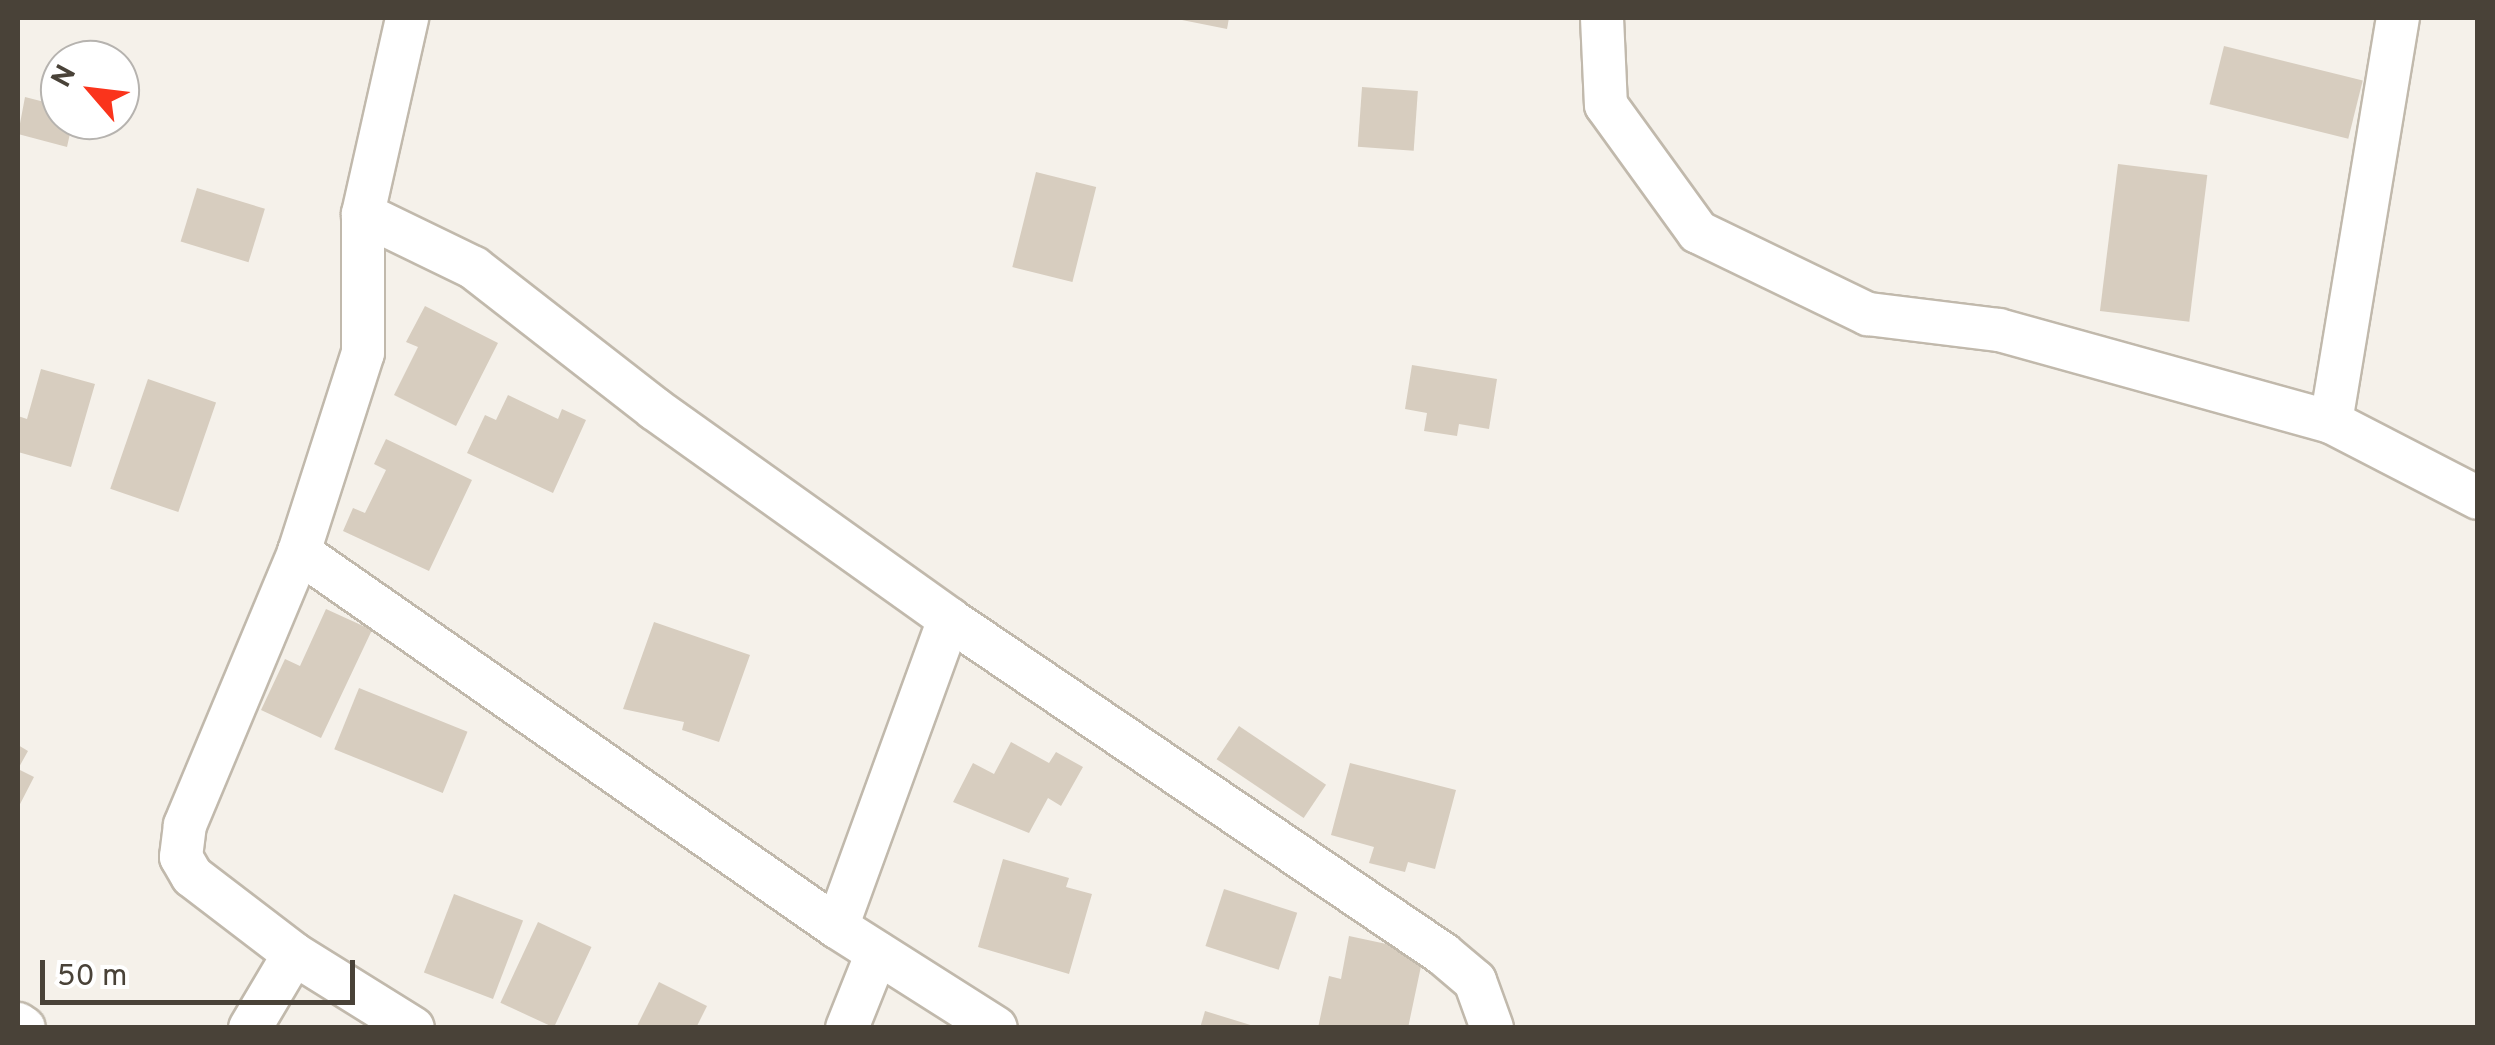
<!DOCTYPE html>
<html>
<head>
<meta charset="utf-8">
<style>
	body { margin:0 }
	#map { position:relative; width:2495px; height:1045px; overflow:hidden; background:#f5f1ea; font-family:Overpass,sans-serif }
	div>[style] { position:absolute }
	.building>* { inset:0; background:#d7cdbf; transform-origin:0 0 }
	.roads { filter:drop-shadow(2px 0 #c1b9ac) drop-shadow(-2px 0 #c1b9ac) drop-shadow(0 2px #c1b9ac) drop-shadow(0 -2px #c1b9ac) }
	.street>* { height:42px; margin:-21px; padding:0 21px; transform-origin:21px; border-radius:21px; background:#fff }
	span { translate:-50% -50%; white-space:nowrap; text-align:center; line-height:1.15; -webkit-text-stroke:8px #fff; paint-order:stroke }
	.frame { position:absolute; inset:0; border:20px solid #494238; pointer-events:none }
	.north { position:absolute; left:40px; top:40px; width:100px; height:100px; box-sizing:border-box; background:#fff; border:2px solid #b6b3af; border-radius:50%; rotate:298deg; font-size:28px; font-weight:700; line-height:40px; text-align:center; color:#494238 }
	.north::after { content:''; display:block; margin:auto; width:35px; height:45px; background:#fa341c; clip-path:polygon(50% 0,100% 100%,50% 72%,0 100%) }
	.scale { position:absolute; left:40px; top:960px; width:315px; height:45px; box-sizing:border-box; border:5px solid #494238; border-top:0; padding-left:12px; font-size:30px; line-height:35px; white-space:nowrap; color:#494238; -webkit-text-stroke:8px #fff; paint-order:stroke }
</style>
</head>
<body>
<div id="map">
	<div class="building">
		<div style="clip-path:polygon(1172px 18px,1229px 18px,1227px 29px)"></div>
		<div style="left:2224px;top:46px;width:143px;height:60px;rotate:14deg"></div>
		<div style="left:1362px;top:87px;width:56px;height:60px;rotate:4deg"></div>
		<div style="clip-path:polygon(25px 97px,60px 106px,60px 120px,73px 120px,67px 147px,18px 134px)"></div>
		<div style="left:2118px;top:164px;width:90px;height:148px;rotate:7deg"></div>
		<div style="left:1036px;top:172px;width:62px;height:98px;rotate:14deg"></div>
		<div style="left:197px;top:188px;width:71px;height:56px;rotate:17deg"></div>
		<div style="clip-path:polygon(425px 306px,498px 343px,456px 426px,394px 395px,418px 347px,406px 342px)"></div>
		<div style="clip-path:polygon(1412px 365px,1497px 379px,1489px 429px,1459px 424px,1457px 436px,1424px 431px,1427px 413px,1405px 409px)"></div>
		<div style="clip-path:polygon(41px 369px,95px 384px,71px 467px,18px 452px,18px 416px,27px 419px)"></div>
		<div style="left:148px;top:379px;width:72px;height:116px;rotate:19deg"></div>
		<div style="clip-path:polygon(508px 395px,558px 419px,562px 409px,586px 420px,553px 493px,467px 453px,485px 415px,496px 420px)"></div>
		<div style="clip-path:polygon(386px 439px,472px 480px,429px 571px,343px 531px,353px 508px,365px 513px,386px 470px,374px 464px)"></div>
		<div style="clip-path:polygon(326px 609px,372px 630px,321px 738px,261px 710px,285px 659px,300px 666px)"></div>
		<div style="clip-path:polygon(654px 622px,750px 655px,719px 742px,682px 730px,684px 722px,623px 709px)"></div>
		<div style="left:359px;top:688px;width:117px;height:66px;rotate:22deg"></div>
		<div style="left:1239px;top:726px;width:105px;height:40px;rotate:34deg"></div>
		<div style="clip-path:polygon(1011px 742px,1049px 763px,1056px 752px,1083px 767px,1061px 806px,1048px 798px,1029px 833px,953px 802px,973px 763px,994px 774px)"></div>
		<div style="clip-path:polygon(18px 745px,28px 751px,18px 769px,34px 777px,18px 808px)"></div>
		<div style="clip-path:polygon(1350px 763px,1456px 790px,1435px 869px,1408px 862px,1405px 872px,1369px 863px,1374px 847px,1331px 835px)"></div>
		<div style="clip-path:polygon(1003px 859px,1069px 878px,1066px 887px,1092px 894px,1069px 974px,978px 947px)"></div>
		<div style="left:1224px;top:889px;width:77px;height:60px;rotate:18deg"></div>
		<div style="left:454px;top:894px;width:74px;height:84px;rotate:21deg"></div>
		<div style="left:538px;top:922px;width:59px;height:89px;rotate:25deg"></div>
		<div style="clip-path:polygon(1349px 936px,1424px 952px,1408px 1028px,1318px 1028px,1329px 976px,1341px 979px)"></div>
		<div style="clip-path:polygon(659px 982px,707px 1006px,696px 1028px,636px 1028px)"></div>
		<div style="clip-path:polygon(1205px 1011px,1257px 1027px,1257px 1028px,1200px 1028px)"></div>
	</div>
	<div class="roads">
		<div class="street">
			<div style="left:1602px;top:18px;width:87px;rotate:87.4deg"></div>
			<div style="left:1606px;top:105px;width:157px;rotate:54.1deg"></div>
			<div style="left:1698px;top:232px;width:189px;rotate:25.8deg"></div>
			<div style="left:1868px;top:314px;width:132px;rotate:7deg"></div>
			<div style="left:1999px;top:330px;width:345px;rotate:15.5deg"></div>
			<div style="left:2331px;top:422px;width:165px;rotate:27.3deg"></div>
			<div style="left:363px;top:214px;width:123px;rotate:25.9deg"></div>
			<div style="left:474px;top:268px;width:229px;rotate:37.9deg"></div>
			<div style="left:655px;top:409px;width:361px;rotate:35.5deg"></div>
			<div style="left:949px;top:619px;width:597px;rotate:34.14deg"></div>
			<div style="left:1443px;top:954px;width:42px;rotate:40.2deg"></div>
			<div style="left:1475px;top:981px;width:50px;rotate:70.1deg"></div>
			<div style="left:2331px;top:422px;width:410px;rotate:-80.6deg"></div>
			<div style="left:299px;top:552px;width:656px;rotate:34.88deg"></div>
			<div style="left:837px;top:927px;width:188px;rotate:32.4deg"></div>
			<div style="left:837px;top:927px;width:328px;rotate:-70deg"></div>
			<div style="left:294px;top:954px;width:140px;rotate:31.9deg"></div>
			<div style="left:18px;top:1024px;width:7px;rotate:34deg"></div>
			<div style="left:250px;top:1028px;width:86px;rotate:-59.3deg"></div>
			<div style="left:294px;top:954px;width:128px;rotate:-142.6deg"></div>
			<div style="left:192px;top:876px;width:22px;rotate:-120deg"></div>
			<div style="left:181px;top:857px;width:32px;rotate:-83deg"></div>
			<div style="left:185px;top:825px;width:296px;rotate:-67.3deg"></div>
			<div style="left:299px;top:552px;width:209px;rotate:-72.2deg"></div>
			<div style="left:363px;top:353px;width:139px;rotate:-90deg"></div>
			<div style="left:363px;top:214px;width:201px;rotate:-77.3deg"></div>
			<div style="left:847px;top:1028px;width:81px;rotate:-68.2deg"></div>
		</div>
	</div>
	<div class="frame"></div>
	<div class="north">N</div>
	<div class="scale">50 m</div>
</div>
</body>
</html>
